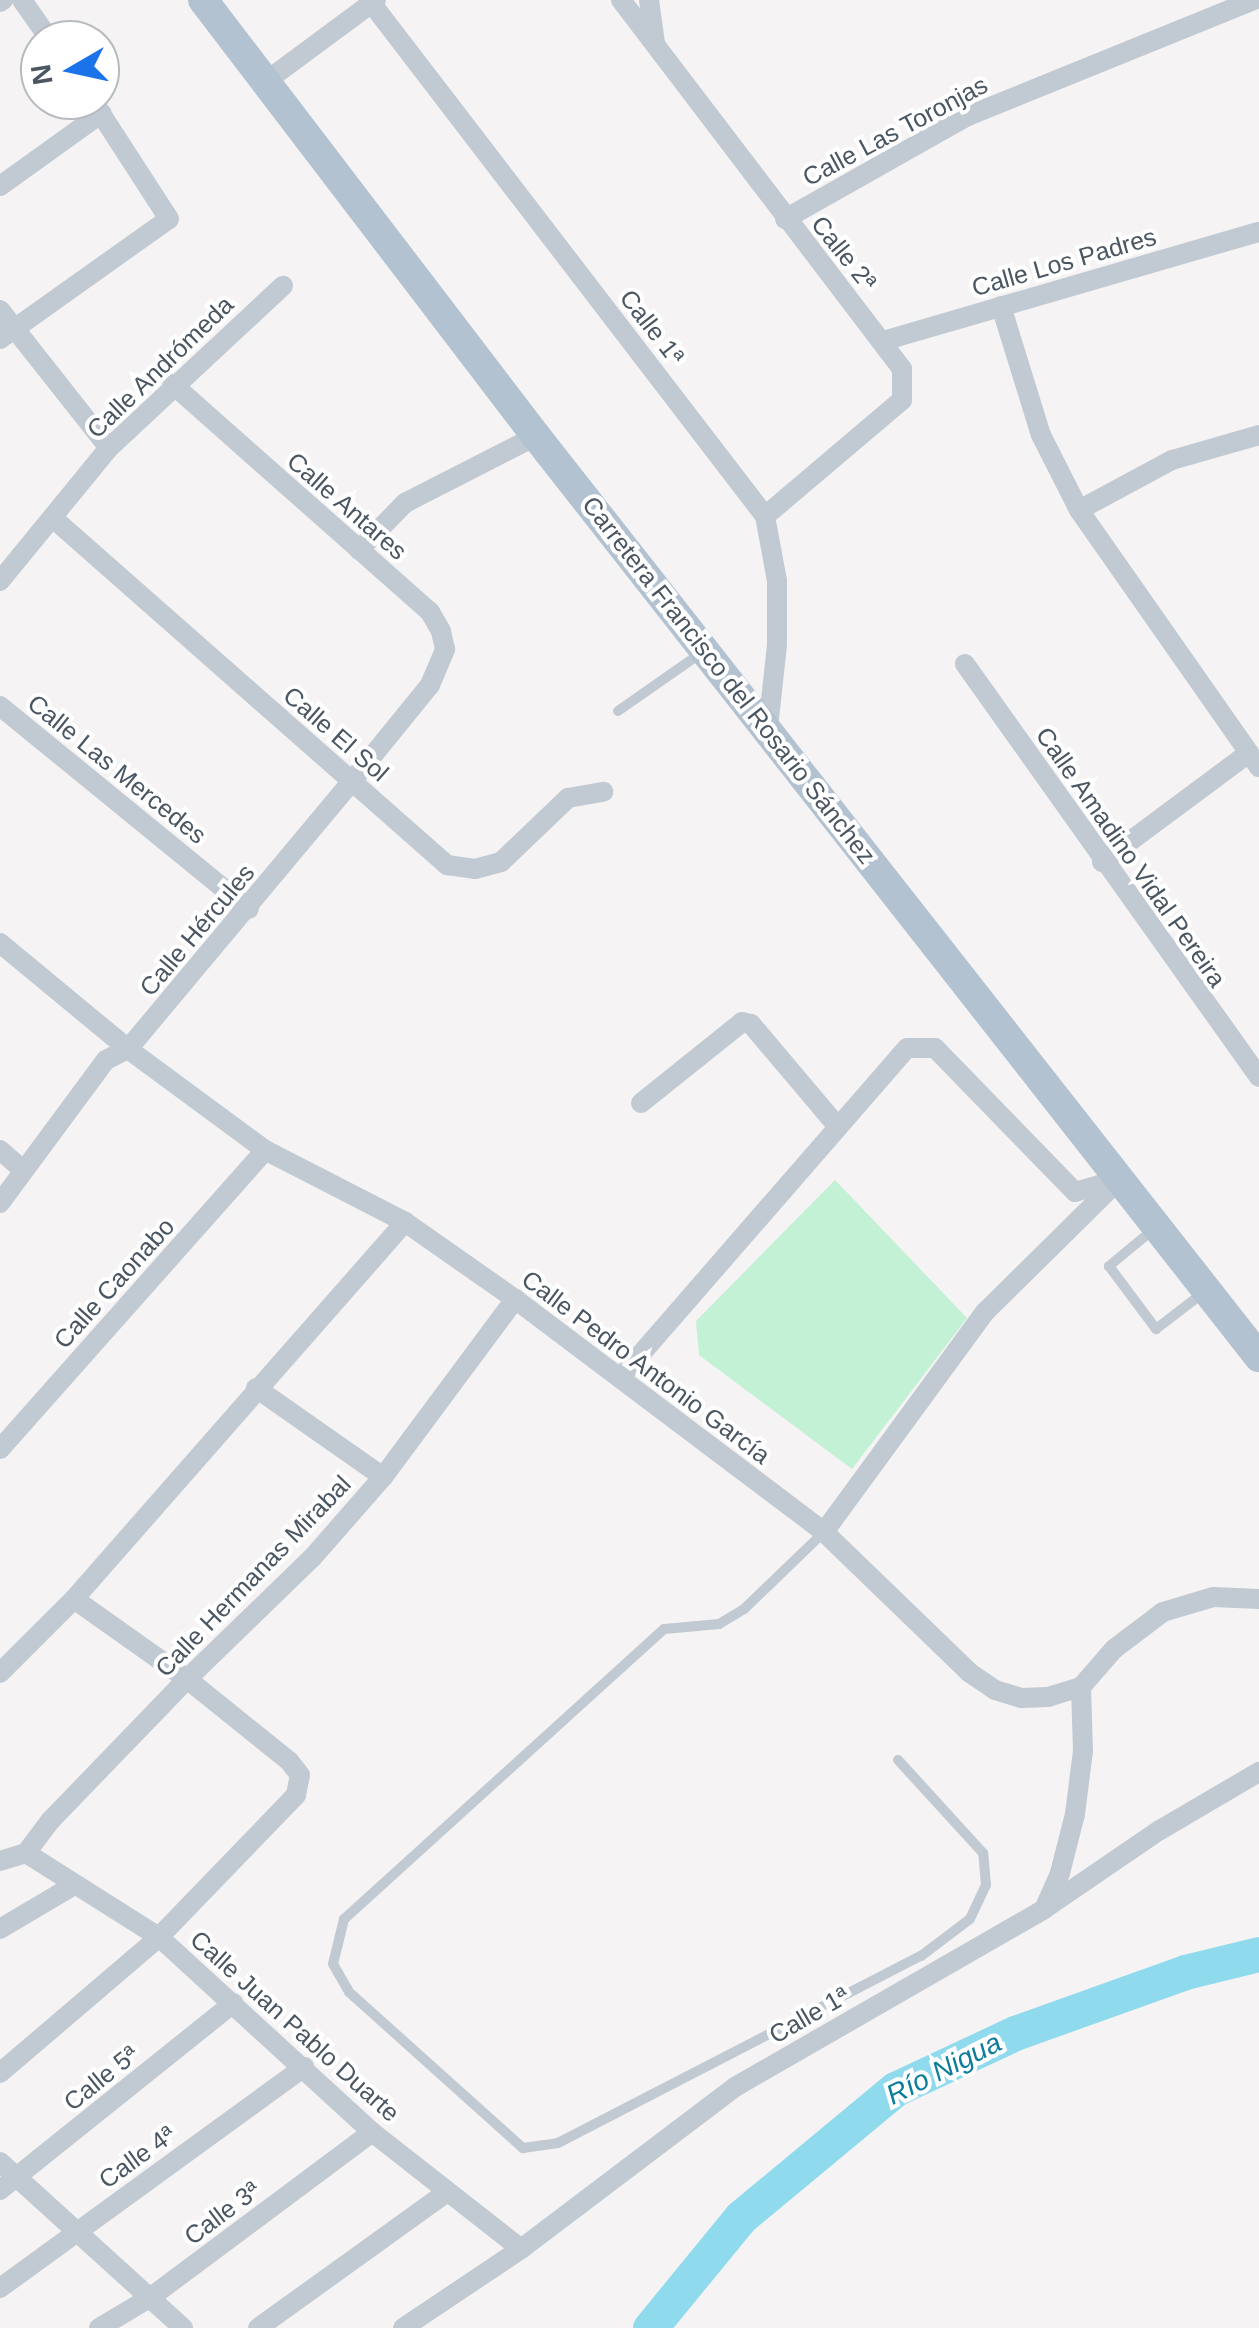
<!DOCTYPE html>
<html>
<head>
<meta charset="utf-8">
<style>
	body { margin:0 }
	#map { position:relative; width:1259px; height:2328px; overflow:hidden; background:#f5f3f3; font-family:Arial,sans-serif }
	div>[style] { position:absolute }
	.green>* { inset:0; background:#c3f1d5 }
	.river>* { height:35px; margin:-17.5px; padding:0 17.5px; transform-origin:17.5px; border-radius:17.5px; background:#90daee }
	.lane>* { height:10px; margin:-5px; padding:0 5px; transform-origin:5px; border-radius:5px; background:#c1cad2 }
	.street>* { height:20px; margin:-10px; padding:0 10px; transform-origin:10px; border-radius:10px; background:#c1cad2 }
	.primary>* { height:30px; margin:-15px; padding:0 15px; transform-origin:15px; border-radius:15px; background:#b3c2d1 }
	span { translate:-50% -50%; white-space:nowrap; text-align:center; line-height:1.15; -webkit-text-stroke:8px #fff; paint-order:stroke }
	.street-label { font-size:25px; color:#4a5661 }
	.water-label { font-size:28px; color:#0c7c9b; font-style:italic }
	.north { position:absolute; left:20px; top:20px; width:100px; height:100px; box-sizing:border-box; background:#fff; border:2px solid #b7bbc0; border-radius:50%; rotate:261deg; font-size:28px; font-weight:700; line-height:40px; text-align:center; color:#4a5661 }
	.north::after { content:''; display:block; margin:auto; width:35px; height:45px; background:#1a73e8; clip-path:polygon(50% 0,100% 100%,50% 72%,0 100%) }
</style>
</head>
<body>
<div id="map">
	<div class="green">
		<div style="clip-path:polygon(835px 1180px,967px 1318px,852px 1469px,699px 1355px,696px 1321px)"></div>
	</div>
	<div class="river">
		<div style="left:650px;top:2328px;width:144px;rotate:-50.7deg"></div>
		<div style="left:741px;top:2217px;width:200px;rotate:-39.7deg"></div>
		<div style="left:895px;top:2089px;width:132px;rotate:-25deg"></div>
		<div style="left:1015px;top:2033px;width:181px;rotate:-19.7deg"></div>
		<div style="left:1185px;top:1972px;width:76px;rotate:-13.7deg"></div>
	</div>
	<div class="lane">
		<div style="left:618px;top:711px;width:101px;rotate:-34.9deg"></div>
		<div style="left:1155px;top:1228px;width:60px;rotate:140.4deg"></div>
		<div style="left:1109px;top:1266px;width:79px;rotate:53.3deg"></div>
		<div style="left:1156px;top:1329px;width:59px;rotate:-37.5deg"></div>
		<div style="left:823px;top:1533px;width:110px;rotate:136.1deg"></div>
		<div style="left:744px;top:1609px;width:29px;rotate:149deg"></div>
		<div style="left:719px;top:1624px;width:55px;rotate:174.8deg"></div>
		<div style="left:664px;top:1629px;width:432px;rotate:137.8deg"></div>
		<div style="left:344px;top:1919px;width:46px;rotate:103.7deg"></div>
		<div style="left:333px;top:1964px;width:32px;rotate:60deg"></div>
		<div style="left:349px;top:1992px;width:234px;rotate:41.9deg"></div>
		<div style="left:523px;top:2148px;width:35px;rotate:-8deg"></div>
		<div style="left:558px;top:2143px;width:408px;rotate:-27.3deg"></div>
		<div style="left:921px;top:1956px;width:61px;rotate:-37.1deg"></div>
		<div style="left:970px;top:1919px;width:38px;rotate:-65deg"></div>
		<div style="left:986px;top:1885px;width:32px;rotate:-95deg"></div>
		<div style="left:983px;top:1853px;width:126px;rotate:-132.4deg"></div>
	</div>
	<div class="street">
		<div style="left:22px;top:0;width:49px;rotate:55deg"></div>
		<div style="left:369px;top:0;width:650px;rotate:52.5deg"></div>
		<div style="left:765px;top:516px;width:66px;rotate:79.5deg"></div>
		<div style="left:777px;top:581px;width:64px;rotate:90deg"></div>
		<div style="left:777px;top:645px;width:83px;rotate:96.2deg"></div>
		<div style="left:621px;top:0;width:464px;rotate:52.7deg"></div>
		<div style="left:902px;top:369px;width:31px;rotate:90deg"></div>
		<div style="left:902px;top:400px;width:180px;rotate:139.7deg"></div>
		<div style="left:649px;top:0;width:43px;rotate:82.1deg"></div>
		<div style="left:0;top:2px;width:4px;rotate:-34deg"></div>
		<div style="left:265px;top:82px;width:138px;rotate:-36.5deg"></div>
		<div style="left:0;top:186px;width:125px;rotate:-35.6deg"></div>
		<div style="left:785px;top:219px;width:210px;rotate:-29.4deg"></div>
		<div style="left:968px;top:116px;width:308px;rotate:-22.1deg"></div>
		<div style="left:1001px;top:306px;width:135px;rotate:72.8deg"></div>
		<div style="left:1041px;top:435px;width:84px;rotate:63.1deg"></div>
		<div style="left:1079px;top:510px;width:314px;rotate:55deg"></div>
		<div style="left:0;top:310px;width:176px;rotate:51.7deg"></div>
		<div style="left:0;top:339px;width:207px;rotate:-35.4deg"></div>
		<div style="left:169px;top:219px;width:142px;rotate:-122.9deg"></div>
		<div style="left:883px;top:341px;width:391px;rotate:-16.2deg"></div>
		<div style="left:1079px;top:510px;width:106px;rotate:-28.3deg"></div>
		<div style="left:1172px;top:460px;width:91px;rotate:-16deg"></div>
		<div style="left:54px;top:519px;width:524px;rotate:41.36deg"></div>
		<div style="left:447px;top:865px;width:28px;rotate:8deg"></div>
		<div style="left:475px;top:869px;width:27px;rotate:-15deg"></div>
		<div style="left:501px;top:862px;width:93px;rotate:-43.7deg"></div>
		<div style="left:568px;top:798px;width:36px;rotate:-10deg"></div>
		<div style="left:359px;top:550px;width:66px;rotate:-45.6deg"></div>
		<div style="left:405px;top:503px;width:147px;rotate:-27.1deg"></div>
		<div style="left:0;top:581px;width:172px;rotate:-50.7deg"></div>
		<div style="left:109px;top:448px;width:238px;rotate:-43deg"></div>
		<div style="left:965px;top:664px;width:507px;rotate:54.55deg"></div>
		<div style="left:0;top:706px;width:321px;rotate:39.2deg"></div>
		<div style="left:1102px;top:862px;width:183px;rotate:-36.6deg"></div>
		<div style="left:0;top:943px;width:166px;rotate:39.6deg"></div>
		<div style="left:128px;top:1049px;width:170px;rotate:36.4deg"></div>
		<div style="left:265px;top:1150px;width:157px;rotate:27.2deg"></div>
		<div style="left:405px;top:1222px;width:134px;rotate:35deg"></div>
		<div style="left:515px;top:1299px;width:387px;rotate:37deg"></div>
		<div style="left:824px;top:1532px;width:203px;rotate:44deg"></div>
		<div style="left:970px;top:1673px;width:30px;rotate:34deg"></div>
		<div style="left:995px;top:1690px;width:28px;rotate:17deg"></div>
		<div style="left:1022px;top:1698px;width:26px;rotate:-2deg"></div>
		<div style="left:1048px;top:1697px;width:34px;rotate:-17deg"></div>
		<div style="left:1081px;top:1687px;width:50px;rotate:-49deg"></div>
		<div style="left:1114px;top:1649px;width:61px;rotate:-37.1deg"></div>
		<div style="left:1163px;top:1612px;width:52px;rotate:-16.7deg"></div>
		<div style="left:1213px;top:1597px;width:46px;rotate:2.5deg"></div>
		<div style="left:641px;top:1103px;width:129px;rotate:-38.7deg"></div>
		<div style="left:742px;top:1022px;width:9px;rotate:13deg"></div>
		<div style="left:751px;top:1024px;width:135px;rotate:49.8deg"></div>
		<div style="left:0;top:1150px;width:30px;rotate:41deg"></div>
		<div style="left:0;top:1203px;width:178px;rotate:-53.5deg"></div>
		<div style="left:106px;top:1060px;width:25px;rotate:-27deg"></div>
		<div style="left:128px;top:1049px;width:349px;rotate:-50.1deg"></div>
		<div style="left:352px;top:781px;width:124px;rotate:-50.9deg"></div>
		<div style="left:430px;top:685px;width:39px;rotate:-67deg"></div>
		<div style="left:445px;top:649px;width:18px;rotate:-103deg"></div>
		<div style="left:441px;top:631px;width:22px;rotate:-120deg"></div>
		<div style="left:430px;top:612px;width:344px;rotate:-138.5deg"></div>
		<div style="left:620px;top:1378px;width:437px;rotate:-49deg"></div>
		<div style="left:907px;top:1048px;width:28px"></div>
		<div style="left:935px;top:1048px;width:201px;rotate:45.8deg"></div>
		<div style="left:1075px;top:1192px;width:47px;rotate:-16.1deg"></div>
		<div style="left:256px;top:1388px;width:155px;rotate:35deg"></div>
		<div style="left:0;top:1449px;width:400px;rotate:-48.4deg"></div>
		<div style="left:824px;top:1532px;width:273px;rotate:-53.8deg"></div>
		<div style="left:985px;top:1312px;width:188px;rotate:-44.6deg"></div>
		<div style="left:0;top:1673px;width:105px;rotate:-45deg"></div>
		<div style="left:74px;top:1599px;width:502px;rotate:-48.72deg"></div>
		<div style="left:26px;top:1853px;width:157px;rotate:32.3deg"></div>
		<div style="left:159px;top:1937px;width:289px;rotate:42.5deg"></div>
		<div style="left:372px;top:2132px;width:189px;rotate:38.1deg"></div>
		<div style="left:0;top:1861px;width:27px;rotate:-17deg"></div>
		<div style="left:26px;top:1853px;width:40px;rotate:-53deg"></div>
		<div style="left:50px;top:1821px;width:197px;rotate:-46deg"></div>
		<div style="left:187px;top:1679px;width:174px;rotate:-44.1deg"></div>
		<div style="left:312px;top:1558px;width:108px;rotate:-48.8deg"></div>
		<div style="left:383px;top:1477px;width:222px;rotate:-53.4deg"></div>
		<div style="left:1045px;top:1907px;width:37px;rotate:-66deg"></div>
		<div style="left:1060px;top:1873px;width:61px;rotate:-75.7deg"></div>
		<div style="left:1075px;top:1814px;width:64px;rotate:-82.8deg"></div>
		<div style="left:1083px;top:1751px;width:64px;rotate:-91.8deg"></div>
		<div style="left:0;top:1929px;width:86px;rotate:-30.7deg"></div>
		<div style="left:0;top:2073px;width:209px;rotate:-40.5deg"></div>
		<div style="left:159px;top:1937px;width:197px;rotate:-46deg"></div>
		<div style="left:296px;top:1795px;width:20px;rotate:-79deg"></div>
		<div style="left:300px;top:1775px;width:18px;rotate:-128deg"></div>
		<div style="left:289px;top:1761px;width:131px;rotate:-141.2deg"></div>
		<div style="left:187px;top:1679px;width:138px;rotate:-144.7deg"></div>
		<div style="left:0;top:2162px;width:247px;rotate:42.2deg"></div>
		<div style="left:0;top:2190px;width:299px;rotate:-38.7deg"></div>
		<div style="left:0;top:2288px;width:376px;rotate:-36deg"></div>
		<div style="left:99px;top:2328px;width:61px;rotate:-30.8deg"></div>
		<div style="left:151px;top:2297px;width:276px;rotate:-36.7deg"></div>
		<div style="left:258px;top:2328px;width:231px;rotate:-35.7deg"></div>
		<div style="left:403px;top:2328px;width:142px;rotate:-33.8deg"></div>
		<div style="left:521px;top:2249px;width:268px;rotate:-37.1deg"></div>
		<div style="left:735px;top:2087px;width:357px;rotate:-29.9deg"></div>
		<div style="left:1044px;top:1909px;width:140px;rotate:-34.3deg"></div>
		<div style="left:1160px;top:1830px;width:115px;rotate:-30.4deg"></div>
	</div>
	<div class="primary">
		<div style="left:203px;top:0;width:549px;rotate:52.63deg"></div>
		<div style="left:536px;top:436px;width:1171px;rotate:51.87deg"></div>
	</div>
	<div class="street-label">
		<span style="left:895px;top:131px;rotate:-28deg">Calle Las Toronjas</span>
		<span style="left:844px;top:253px;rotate:51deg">Calle 2ª</span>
		<span style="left:1064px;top:262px;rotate:-16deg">Calle Los Padres</span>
		<span style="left:652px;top:327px;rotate:52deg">Calle 1ª</span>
		<span style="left:160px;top:367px;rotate:-44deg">Calle Andrómeda</span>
		<span style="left:347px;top:506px;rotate:41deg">Calle Antares</span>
		<span style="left:729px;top:680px;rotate:52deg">Carretera Francisco del Rosario Sánchez</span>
		<span style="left:336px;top:734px;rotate:41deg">Calle El Sol</span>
		<span style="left:117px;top:769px;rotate:39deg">Calle Las Mercedes</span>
		<span style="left:1131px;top:857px;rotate:55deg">Calle Amadino Vidal Pereira</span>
		<span style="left:197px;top:930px;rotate:-50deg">Calle Hércules</span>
		<span style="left:114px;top:1283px;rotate:-48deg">Calle Caonabo</span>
		<span style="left:646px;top:1367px;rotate:37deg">Calle Pedro Antonio García</span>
		<span style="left:253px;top:1576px;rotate:-46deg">Calle Hermanas Mirabal</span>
		<span style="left:809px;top:2015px;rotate:-30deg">Calle 1ª</span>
		<span style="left:295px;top:2026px;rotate:42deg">Calle Juan Pablo Duarte</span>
		<span style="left:101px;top:2078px;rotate:-39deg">Calle 5ª</span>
		<span style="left:137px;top:2157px;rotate:-36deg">Calle 4ª</span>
		<span style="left:222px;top:2213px;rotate:-37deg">Calle 3ª</span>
	</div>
	<div class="water-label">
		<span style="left:944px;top:2069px;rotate:-27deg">Río Nigua</span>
	</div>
	<div class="north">N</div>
</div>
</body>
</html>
